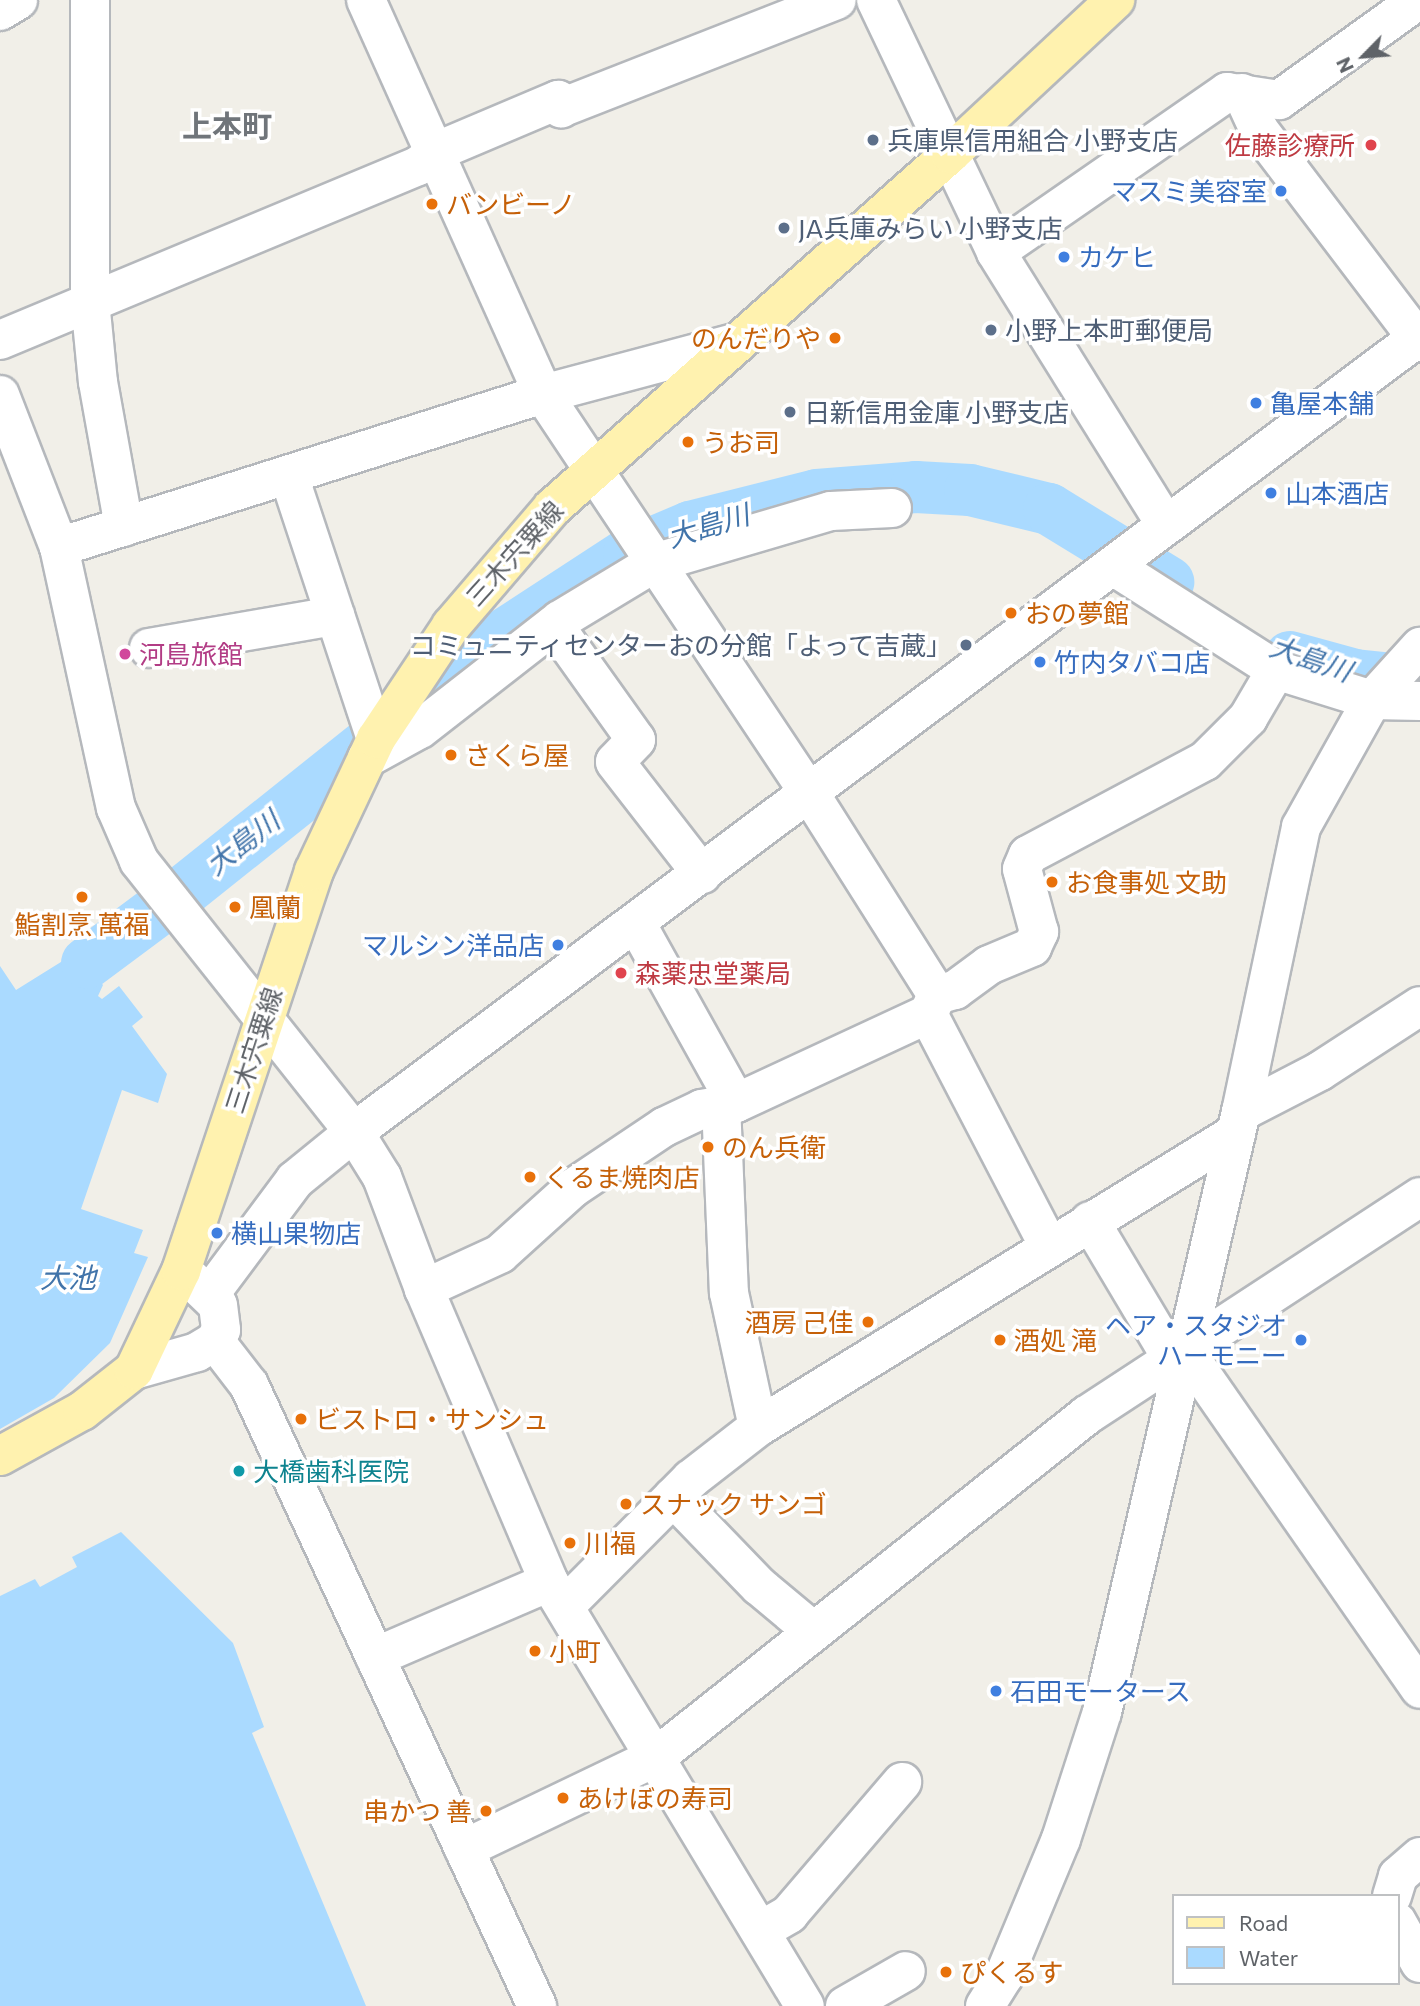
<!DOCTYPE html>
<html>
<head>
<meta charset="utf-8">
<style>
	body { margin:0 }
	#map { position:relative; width:1420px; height:2006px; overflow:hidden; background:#f1efe8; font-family:Commissioner,"Noto Sans JP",sans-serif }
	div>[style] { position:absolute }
	.water>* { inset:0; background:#aadaff }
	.river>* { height:52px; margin:-26px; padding:0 26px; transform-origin:26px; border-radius:26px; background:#aadaff }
	.roads { filter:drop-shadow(2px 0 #b5b8bc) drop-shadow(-2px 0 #b5b8bc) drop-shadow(0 2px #b5b8bc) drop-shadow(0 -2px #b5b8bc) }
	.minor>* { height:38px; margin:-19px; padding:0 19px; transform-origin:19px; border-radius:19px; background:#fff }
	.major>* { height:38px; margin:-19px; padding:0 19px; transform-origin:19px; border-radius:19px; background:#fff2af }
	.dots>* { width:19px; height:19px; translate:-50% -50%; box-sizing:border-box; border:4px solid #fff; border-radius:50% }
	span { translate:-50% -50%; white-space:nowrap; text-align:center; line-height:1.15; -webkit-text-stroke:7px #fff; paint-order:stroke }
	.service-label { font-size:26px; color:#4e5e75 }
	.left { translate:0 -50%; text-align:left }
	.right { translate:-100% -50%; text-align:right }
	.health-label { font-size:26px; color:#be3a42 }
	.shop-label { font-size:26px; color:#366cbe }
	.food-label { font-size:26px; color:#c56008 }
	.street-label { font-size:26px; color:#5f6368 }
	.hotel-label { font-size:26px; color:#b23c85 }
	.culture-label { font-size:26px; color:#0d838f }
	.water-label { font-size:28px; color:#4174aa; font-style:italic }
	.quarter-label { font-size:30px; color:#70757a; font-weight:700 }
	.legend { position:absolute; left:1172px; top:1894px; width:228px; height:91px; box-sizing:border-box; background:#fff; border:2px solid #bfc1c3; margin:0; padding:9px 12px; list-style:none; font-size:21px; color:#5f6368 }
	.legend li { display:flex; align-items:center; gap:14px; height:35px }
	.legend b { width:35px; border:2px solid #bfc1c3 }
	.north { position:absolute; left:1329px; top:21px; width:70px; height:70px; -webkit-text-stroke:5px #fff; paint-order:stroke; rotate:245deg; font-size:19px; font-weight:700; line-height:28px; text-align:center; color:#5f6368 }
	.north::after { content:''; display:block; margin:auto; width:24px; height:32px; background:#5f6368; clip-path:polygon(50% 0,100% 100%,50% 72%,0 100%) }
</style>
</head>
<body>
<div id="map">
	<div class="water">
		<div style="clip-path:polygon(77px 952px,103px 985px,98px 996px,102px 999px,119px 986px,143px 1017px,132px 1026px,167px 1074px,158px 1103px,122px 1090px,81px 1209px,143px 1230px,134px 1253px,148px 1257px,110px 1343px,54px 1398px,0 1429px,0 966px,16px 990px)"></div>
		<div style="clip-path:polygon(121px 1532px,233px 1643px,264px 1727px,252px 1733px,366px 2006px,0 2006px,0 1596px,35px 1579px,40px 1587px,77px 1567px,72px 1557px)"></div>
	</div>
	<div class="river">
		<div style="left:1290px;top:657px;width:67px;rotate:15.5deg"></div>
		<div style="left:1355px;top:675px;width:65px;rotate:6.1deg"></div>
		<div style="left:87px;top:963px;width:122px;rotate:-36.7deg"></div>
		<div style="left:185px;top:890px;width:413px;rotate:-38.6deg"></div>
		<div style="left:508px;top:632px;width:145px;rotate:-33.1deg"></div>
		<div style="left:629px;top:553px;width:66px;rotate:-23.1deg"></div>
		<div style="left:690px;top:527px;width:131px;rotate:-14.1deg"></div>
		<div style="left:817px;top:495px;width:99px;rotate:-4.6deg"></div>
		<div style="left:916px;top:487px;width:54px;rotate:3.2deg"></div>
		<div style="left:970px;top:490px;width:81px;rotate:13.5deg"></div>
		<div style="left:1049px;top:509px;width:140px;rotate:31.5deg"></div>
	</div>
	<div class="roads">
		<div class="minor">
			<div style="left:90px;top:0;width:301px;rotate:90deg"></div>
			<div style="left:90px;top:301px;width:81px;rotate:84.4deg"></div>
			<div style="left:98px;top:382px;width:147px;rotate:79.8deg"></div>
			<div style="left:366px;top:0;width:432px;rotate:65.8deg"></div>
			<div style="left:543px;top:394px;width:481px;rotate:56.3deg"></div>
			<div style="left:810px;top:794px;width:238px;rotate:57.7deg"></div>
			<div style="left:937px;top:995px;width:21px;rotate:115deg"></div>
			<div style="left:928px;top:1014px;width:212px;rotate:155.1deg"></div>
			<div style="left:736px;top:1103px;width:35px;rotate:170deg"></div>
			<div style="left:702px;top:1109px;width:42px;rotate:154.7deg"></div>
			<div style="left:664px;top:1127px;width:110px;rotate:146.2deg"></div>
			<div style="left:573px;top:1188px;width:98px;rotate:137.9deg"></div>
			<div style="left:500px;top:1254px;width:84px;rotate:155.3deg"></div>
			<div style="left:876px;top:0;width:279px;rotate:64.5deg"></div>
			<div style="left:996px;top:252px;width:320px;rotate:58.1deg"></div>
			<div style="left:0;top:11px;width:21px;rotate:-31deg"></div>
			<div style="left:1242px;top:93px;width:41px;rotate:65.3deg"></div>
			<div style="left:1259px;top:130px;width:266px;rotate:52.8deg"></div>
			<div style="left:996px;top:252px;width:281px;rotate:-34.7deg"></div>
			<div style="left:1227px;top:92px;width:53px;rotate:8.7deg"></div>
			<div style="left:1279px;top:100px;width:171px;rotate:-35.7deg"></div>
			<div style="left:0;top:340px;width:453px;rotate:-22.6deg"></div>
			<div style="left:418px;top:166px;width:22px;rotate:-39deg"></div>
			<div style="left:435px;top:152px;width:134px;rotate:-22.9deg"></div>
			<div style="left:558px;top:100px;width:9px;rotate:69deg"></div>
			<div style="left:561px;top:108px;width:296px;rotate:-21.4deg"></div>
			<div style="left:0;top:395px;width:163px;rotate:68.8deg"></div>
			<div style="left:59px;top:547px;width:267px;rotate:77.7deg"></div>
			<div style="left:116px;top:808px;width:58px;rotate:66.5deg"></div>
			<div style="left:139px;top:861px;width:346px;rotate:51.6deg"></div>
			<div style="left:354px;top:1132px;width:53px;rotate:58.1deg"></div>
			<div style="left:382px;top:1177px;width:120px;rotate:69.4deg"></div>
			<div style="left:424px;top:1289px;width:319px;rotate:66.9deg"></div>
			<div style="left:549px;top:1582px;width:495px;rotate:58.9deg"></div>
			<div style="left:289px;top:476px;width:277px;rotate:71.7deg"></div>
			<div style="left:59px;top:547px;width:508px;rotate:-17.54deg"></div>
			<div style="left:543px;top:394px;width:202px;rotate:-14.9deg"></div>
			<div style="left:1113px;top:566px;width:193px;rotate:32.5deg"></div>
			<div style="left:1276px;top:670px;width:101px;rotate:17.4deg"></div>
			<div style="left:1372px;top:700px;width:48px;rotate:1.2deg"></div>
			<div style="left:554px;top:625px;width:141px;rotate:54.5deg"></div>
			<div style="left:636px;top:740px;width:30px;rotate:134deg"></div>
			<div style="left:615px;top:762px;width:142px;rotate:52.2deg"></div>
			<div style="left:149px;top:648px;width:189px;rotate:-9.8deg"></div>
			<div style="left:367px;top:758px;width:60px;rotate:-28.7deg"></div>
			<div style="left:420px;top:729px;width:177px;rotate:-37.9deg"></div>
			<div style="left:560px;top:620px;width:110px;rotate:-31.2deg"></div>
			<div style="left:654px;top:563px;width:184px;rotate:-16.4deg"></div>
			<div style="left:831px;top:511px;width:61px;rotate:-2.8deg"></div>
			<div style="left:636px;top:923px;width:206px;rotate:60.9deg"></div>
			<div style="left:937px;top:995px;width:19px;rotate:-16deg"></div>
			<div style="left:955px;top:990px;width:42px;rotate:-36.3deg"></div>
			<div style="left:989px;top:965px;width:47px;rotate:-22.7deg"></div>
			<div style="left:1032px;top:947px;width:17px;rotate:-65deg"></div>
			<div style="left:1039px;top:932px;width:65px;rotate:-105.1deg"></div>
			<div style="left:1022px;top:869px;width:15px;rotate:-67deg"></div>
			<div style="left:1028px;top:855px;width:200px;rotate:-28deg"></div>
			<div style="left:1205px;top:761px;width:61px;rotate:-45deg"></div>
			<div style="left:1248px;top:718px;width:56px;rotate:-59.7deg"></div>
			<div style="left:928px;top:1014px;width:262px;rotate:62.5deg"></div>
			<div style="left:721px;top:1104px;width:189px;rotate:87.6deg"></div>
			<div style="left:729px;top:1293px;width:137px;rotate:77.8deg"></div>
			<div style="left:1241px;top:1112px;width:89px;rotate:-27.4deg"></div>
			<div style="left:1320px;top:1071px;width:119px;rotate:-33deg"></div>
			<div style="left:1090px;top:1221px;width:162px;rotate:59.2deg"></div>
			<div style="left:191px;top:1279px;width:37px;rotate:44deg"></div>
			<div style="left:218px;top:1305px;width:25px;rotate:83deg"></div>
			<div style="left:221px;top:1330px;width:13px;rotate:119deg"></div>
			<div style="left:215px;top:1341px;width:56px;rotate:52.3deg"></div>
			<div style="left:249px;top:1385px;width:685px;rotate:65.12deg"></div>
			<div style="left:210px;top:1294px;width:142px;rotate:-53.3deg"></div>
			<div style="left:295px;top:1180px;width:76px;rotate:-39.1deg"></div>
			<div style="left:354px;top:1132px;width:1330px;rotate:-36.75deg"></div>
			<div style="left:1186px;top:1352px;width:410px;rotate:55.2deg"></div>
			<div style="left:134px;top:1370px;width:66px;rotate:-15.9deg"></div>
			<div style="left:197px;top:1352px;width:21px;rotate:-31deg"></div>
			<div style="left:673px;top:1497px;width:124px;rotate:46deg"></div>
			<div style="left:759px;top:1586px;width:70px;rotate:39.8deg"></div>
			<div style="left:565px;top:1606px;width:179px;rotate:-45.2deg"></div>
			<div style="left:691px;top:1479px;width:85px;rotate:-37.8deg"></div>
			<div style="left:758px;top:1427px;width:561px;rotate:-31.59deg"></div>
			<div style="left:375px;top:1657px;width:189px;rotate:-23.3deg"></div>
			<div style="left:464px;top:1849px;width:213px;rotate:-25.6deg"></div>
			<div style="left:656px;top:1757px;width:550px;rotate:-38.43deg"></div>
			<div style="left:1087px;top:1415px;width:398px;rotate:-33.2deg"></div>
			<div style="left:1392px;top:1896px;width:21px;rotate:-73deg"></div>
			<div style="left:1398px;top:1876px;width:29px;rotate:-41deg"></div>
			<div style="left:1397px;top:1922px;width:47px;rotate:60.7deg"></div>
			<div style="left:760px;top:1931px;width:34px;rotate:-30deg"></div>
			<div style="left:789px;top:1914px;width:174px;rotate:-49.4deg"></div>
			<div style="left:845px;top:2006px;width:70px;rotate:-29.8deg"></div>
			<div style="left:985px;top:2006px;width:36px;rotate:-58deg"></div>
			<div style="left:1004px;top:1976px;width:148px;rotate:-67.4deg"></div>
			<div style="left:1061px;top:1839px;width:133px;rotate:-72.1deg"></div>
			<div style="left:1102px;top:1712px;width:616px;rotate:-76.96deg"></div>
			<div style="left:1241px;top:1112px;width:291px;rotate:-78.1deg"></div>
			<div style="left:1301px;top:827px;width:145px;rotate:-60.8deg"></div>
			<div style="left:1372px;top:700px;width:72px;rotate:-47.8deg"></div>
		</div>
		<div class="major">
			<div style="left:0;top:1456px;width:94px;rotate:-28.8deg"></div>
			<div style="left:82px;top:1411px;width:66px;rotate:-38.3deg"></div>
			<div style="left:134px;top:1370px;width:110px;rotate:-64.6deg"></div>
			<div style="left:181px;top:1271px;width:422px;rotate:-71.6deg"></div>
			<div style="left:314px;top:871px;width:146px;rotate:-64.8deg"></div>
			<div style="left:376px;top:739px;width:136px;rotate:-56.4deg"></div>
			<div style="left:451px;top:626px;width:155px;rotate:-49.4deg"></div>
			<div style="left:552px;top:508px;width:533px;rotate:-41.65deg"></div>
			<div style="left:950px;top:154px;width:226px;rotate:-43deg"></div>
		</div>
	</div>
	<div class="dots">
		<div style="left:873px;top:140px;background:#5c6f8a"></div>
		<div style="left:1371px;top:145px;background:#e0444e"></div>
		<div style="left:1281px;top:191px;background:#3f7fe0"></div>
		<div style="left:432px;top:204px;background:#e8710a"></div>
		<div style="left:784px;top:228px;background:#5c6f8a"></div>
		<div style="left:1064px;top:257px;background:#3f7fe0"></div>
		<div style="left:991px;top:330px;background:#5c6f8a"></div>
		<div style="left:835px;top:338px;background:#e8710a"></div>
		<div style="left:1256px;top:403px;background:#3f7fe0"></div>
		<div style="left:790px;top:412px;background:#5c6f8a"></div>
		<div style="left:688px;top:442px;background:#e8710a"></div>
		<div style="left:1271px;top:493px;background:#3f7fe0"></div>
		<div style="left:1011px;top:613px;background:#e8710a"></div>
		<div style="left:966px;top:645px;background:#5c6f8a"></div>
		<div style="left:125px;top:654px;background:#d1479c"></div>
		<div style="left:1040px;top:662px;background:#3f7fe0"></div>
		<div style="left:451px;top:755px;background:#e8710a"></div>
		<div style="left:1052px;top:882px;background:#e8710a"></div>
		<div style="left:82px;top:897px;background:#e8710a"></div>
		<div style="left:235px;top:907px;background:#e8710a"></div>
		<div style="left:558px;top:945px;background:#3f7fe0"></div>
		<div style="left:621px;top:973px;background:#e0444e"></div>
		<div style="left:708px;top:1147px;background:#e8710a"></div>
		<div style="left:530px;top:1177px;background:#e8710a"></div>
		<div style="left:217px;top:1233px;background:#3f7fe0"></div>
		<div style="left:868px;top:1322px;background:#e8710a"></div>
		<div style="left:1000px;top:1340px;background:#e8710a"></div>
		<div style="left:1301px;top:1340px;background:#3f7fe0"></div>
		<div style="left:301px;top:1419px;background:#e8710a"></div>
		<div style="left:239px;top:1471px;background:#0f9aa8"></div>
		<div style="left:626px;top:1504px;background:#e8710a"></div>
		<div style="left:570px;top:1543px;background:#e8710a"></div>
		<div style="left:535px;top:1651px;background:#e8710a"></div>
		<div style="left:996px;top:1691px;background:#3f7fe0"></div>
		<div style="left:563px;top:1798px;background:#e8710a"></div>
		<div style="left:486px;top:1811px;background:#e8710a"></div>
		<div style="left:946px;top:1972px;background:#e8710a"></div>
	</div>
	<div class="service-label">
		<span class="left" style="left:887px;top:140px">兵庫県信用組合 小野支店</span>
		<span class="left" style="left:798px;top:228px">JA兵庫みらい 小野支店</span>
		<span class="left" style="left:1005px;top:330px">小野上本町郵便局</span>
		<span class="left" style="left:804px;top:412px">日新信用金庫 小野支店</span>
		<span class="right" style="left:952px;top:645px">コミュニティセンターおの分館「よって吉蔵」</span>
	</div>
	<div class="health-label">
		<span class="right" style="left:1355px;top:145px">佐藤診療所</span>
		<span class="left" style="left:635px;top:973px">森薬忠堂薬局</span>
	</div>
	<div class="shop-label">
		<span class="right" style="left:1267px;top:191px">マスミ美容室</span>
		<span class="left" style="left:1078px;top:257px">カケヒ</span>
		<span class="left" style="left:1270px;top:403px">亀屋本舗</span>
		<span class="left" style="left:1285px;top:493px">山本酒店</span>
		<span class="left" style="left:1054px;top:662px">竹内タバコ店</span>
		<span class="right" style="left:544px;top:945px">マルシン洋品店</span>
		<span class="left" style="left:231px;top:1233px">横山果物店</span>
		<span class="right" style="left:1287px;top:1340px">ヘア・スタジオ<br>ハーモニー</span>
		<span class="left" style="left:1010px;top:1691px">石田モータース</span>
	</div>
	<div class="food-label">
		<span class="left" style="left:446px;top:204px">バンビーノ</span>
		<span class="right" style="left:821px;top:338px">のんだりや</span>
		<span class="left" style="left:702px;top:442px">うお司</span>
		<span class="left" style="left:1025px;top:613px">おの夢館</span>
		<span class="left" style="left:465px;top:755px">さくら屋</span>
		<span class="left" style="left:1066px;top:882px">お食事処 文助</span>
		<span class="left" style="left:249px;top:907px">凰蘭</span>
		<span style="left:82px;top:924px">鮨割烹 萬福</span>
		<span class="left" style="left:722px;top:1147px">のん兵衛</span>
		<span class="left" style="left:544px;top:1177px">くるま焼肉店</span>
		<span class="right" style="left:854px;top:1322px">酒房 己佳</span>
		<span class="left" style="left:1014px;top:1340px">酒処 滝</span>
		<span class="left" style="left:315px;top:1419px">ビストロ・サンシュ</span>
		<span class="left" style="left:640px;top:1504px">スナック サンゴ</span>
		<span class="left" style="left:584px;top:1543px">川福</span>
		<span class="left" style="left:549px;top:1651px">小町</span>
		<span class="left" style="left:577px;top:1798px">あけぼの寿司</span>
		<span class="right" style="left:472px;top:1811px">串かつ 善</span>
		<span class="left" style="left:960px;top:1972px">ぴくるす</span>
	</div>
	<div class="street-label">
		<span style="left:514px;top:553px;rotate:-48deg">三木宍粟線</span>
		<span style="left:253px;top:1050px;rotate:-72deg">三木宍粟線</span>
	</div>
	<div class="hotel-label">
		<span class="left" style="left:139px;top:654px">河島旅館</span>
	</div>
	<div class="culture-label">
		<span class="left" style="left:253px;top:1471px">大橋歯科医院</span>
	</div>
	<div class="water-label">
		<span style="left:708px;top:525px;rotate:-17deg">大島川</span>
		<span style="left:1311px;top:658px;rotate:19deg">大島川</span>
		<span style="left:242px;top:842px;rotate:-38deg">大島川</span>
		<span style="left:68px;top:1277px">大池</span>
	</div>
	<div class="quarter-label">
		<span style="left:227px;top:125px">上本町</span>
	</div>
	<ul class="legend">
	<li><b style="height:9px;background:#fff2af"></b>Road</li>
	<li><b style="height:19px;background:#aadaff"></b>Water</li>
	</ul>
	<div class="north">N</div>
</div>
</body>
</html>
